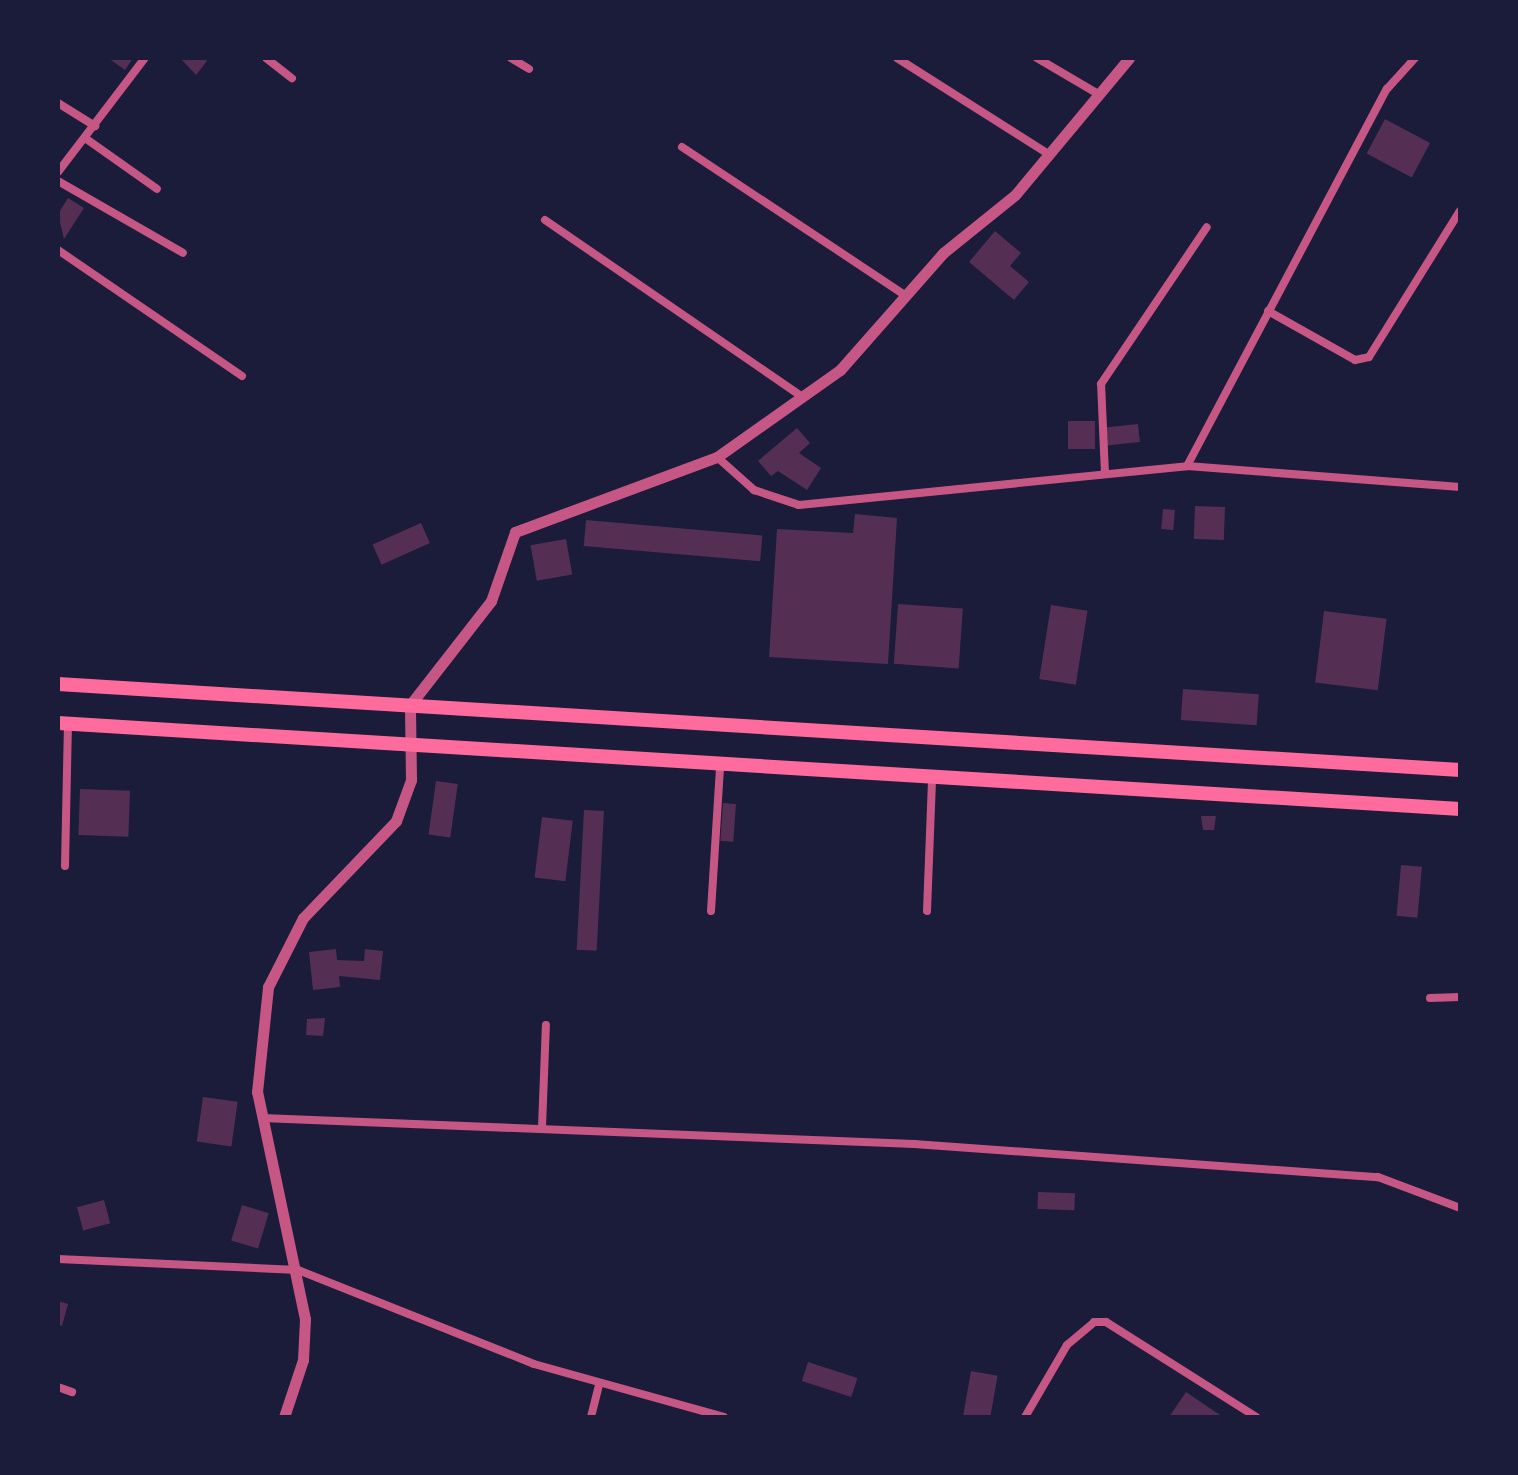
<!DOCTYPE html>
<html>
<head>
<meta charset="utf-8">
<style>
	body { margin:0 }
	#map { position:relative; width:1518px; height:1475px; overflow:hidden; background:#1b1b3a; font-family:Helvetica,sans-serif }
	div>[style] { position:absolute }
	.building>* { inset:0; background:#542f53; transform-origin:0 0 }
	.minor>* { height:8px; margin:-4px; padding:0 4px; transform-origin:4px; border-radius:4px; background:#c65784 }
	.tertiary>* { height:11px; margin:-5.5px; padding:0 5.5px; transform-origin:5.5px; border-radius:5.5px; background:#c65784 }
	.trunk>* { height:14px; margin:-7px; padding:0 7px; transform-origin:7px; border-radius:7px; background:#ff6b9d }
	span { translate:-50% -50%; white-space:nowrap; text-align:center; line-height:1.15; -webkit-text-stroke:6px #1b1b3a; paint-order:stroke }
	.frame { position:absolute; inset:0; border:60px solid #1b1b3a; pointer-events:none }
</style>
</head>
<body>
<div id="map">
	<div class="building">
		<div style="clip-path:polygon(108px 58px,133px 58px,125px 70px)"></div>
		<div style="clip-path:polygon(180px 58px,203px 58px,207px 61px,196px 75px)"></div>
		<div style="left:1385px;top:119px;width:51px;height:39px;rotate:28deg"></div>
		<div style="clip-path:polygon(68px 198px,84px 208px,64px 239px,58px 214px)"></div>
		<div style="clip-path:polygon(995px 231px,1021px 253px,1010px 266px,1029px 282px,1014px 300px,969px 262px)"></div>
		<div style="left:1068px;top:421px;width:27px;height:28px"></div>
		<div style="left:1138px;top:424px;width:18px;height:36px;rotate:84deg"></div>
		<div style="clip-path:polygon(797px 428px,810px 443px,799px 453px,821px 468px,807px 490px,778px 471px,771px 476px,758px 461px)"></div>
		<div style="left:1195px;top:506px;width:30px;height:33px;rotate:2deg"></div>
		<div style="left:1163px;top:509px;width:12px;height:20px;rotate:5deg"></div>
		<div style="clip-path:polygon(855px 514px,897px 518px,888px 664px,769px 657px,777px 529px,853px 533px)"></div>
		<div style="left:586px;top:520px;width:177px;height:26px;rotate:5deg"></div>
		<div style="left:421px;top:523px;width:22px;height:53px;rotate:66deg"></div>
		<div style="left:566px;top:539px;width:36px;height:36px;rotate:80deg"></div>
		<div style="left:898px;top:604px;width:65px;height:60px;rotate:4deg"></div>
		<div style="left:1051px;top:605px;width:37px;height:75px;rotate:9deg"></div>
		<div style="left:1324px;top:611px;width:63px;height:72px;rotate:7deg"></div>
		<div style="left:1183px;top:689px;width:76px;height:31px;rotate:4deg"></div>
		<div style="left:436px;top:781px;width:22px;height:54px;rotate:8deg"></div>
		<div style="left:80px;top:789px;width:50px;height:46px;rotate:2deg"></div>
		<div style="left:723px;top:803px;width:13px;height:38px;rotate:4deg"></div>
		<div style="left:584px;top:810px;width:20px;height:140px;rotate:3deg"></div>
		<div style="clip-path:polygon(1201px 816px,1216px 816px,1214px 830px,1203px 830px)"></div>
		<div style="left:542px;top:817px;width:31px;height:61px;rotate:7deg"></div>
		<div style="left:1401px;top:865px;width:21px;height:51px;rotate:5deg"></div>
		<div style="clip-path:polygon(336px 949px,337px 960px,364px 961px,365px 949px,383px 951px,380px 980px,339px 976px,340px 987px,313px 990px,309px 952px)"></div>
		<div style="clip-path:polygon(325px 1018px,323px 1036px,306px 1035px,307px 1019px)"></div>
		<div style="left:203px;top:1097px;width:35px;height:45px;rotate:8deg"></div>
		<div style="left:1038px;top:1192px;width:37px;height:17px;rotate:2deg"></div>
		<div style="left:104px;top:1200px;width:24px;height:28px;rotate:75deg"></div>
		<div style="left:242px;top:1205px;width:28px;height:37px;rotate:17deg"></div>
		<div style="clip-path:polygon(58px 1301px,68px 1304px,62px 1326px,58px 1325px)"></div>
		<div style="left:808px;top:1362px;width:52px;height:20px;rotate:18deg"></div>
		<div style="left:971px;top:1371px;width:27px;height:47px;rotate:10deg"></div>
		<div style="clip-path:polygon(1186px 1392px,1223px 1417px,1169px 1417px)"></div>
	</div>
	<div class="minor">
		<div style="left:266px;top:58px;width:33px;rotate:38deg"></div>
		<div style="left:511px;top:58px;width:21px;rotate:31deg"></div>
		<div style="left:897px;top:58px;width:181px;rotate:32.4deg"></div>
		<div style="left:1037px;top:58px;width:73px;rotate:30.4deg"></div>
		<div style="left:58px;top:103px;width:44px;rotate:31.9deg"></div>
		<div style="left:85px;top:138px;width:88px;rotate:35.3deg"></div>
		<div style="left:682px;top:147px;width:268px;rotate:33.6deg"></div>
		<div style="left:58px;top:172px;width:143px;rotate:-52.7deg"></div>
		<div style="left:58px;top:181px;width:144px;rotate:29.9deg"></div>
		<div style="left:545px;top:220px;width:311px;rotate:34.5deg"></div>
		<div style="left:58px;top:250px;width:223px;rotate:34.4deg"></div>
		<div style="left:1268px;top:311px;width:100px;rotate:29.4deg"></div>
		<div style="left:1355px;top:360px;width:14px;rotate:-12deg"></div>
		<div style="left:1369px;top:357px;width:172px;rotate:-58.1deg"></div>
		<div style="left:717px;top:457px;width:50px;rotate:41.7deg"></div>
		<div style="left:754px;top:490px;width:47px;rotate:18.4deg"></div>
		<div style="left:799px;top:505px;width:390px;rotate:-5.7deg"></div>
		<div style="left:1187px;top:466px;width:274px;rotate:4.4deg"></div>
		<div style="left:1187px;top:466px;width:427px;rotate:-62.1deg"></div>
		<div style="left:1387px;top:89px;width:42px;rotate:-47.9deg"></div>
		<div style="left:1105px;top:474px;width:90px;rotate:-92.5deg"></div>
		<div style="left:1101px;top:384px;width:189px;rotate:-56deg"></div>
		<div style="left:65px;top:866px;width:142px;rotate:-88.8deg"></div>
		<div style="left:711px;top:911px;width:144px;rotate:-86.4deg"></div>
		<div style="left:927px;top:911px;width:133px;rotate:-87.8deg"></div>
		<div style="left:1430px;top:998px;width:30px;rotate:-2deg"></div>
		<div style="left:262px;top:1118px;width:653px;rotate:2.28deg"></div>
		<div style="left:914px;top:1144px;width:465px;rotate:4.1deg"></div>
		<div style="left:1378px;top:1177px;width:88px;rotate:20.7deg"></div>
		<div style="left:542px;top:1127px;width:102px;rotate:-87.8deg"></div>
		<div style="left:58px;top:1259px;width:240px;rotate:2.6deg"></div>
		<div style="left:298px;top:1270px;width:254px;rotate:21.7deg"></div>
		<div style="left:534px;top:1364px;width:197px;rotate:15.6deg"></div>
		<div style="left:58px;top:1387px;width:15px;rotate:20deg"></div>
		<div style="left:591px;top:1417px;width:34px;rotate:-76deg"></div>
		<div style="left:1025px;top:1417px;width:83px;rotate:-59.7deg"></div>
		<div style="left:1067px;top:1345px;width:35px;rotate:-40deg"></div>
		<div style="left:1094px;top:1322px;width:12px"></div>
		<div style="left:1106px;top:1322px;width:178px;rotate:32.3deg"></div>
	</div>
	<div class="tertiary">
		<div style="left:284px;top:1417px;width:60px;rotate:-71.6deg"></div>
		<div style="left:303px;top:1360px;width:41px;rotate:-87.2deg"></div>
		<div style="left:305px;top:1319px;width:232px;rotate:-101.9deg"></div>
		<div style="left:257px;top:1092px;width:106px;rotate:-84deg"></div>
		<div style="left:268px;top:987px;width:77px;rotate:-63.1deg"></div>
		<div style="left:303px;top:918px;width:134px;rotate:-46.2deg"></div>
		<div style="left:396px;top:821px;width:44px;rotate:-69.9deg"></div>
		<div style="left:411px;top:780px;width:75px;rotate:-90.8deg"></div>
		<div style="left:410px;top:705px;width:132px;rotate:-52.1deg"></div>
		<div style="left:491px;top:601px;width:73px;rotate:-70.8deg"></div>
		<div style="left:515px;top:532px;width:215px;rotate:-20.4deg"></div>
		<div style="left:717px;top:457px;width:151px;rotate:-35.3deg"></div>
		<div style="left:840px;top:370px;width:156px;rotate:-48.6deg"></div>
		<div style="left:943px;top:253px;width:92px;rotate:-38.9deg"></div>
		<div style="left:1015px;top:195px;width:178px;rotate:-50.2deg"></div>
	</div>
	<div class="trunk">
		<div style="left:58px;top:684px;width:1405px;rotate:3.51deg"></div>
		<div style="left:58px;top:723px;width:1405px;rotate:3.51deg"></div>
	</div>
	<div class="frame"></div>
</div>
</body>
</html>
